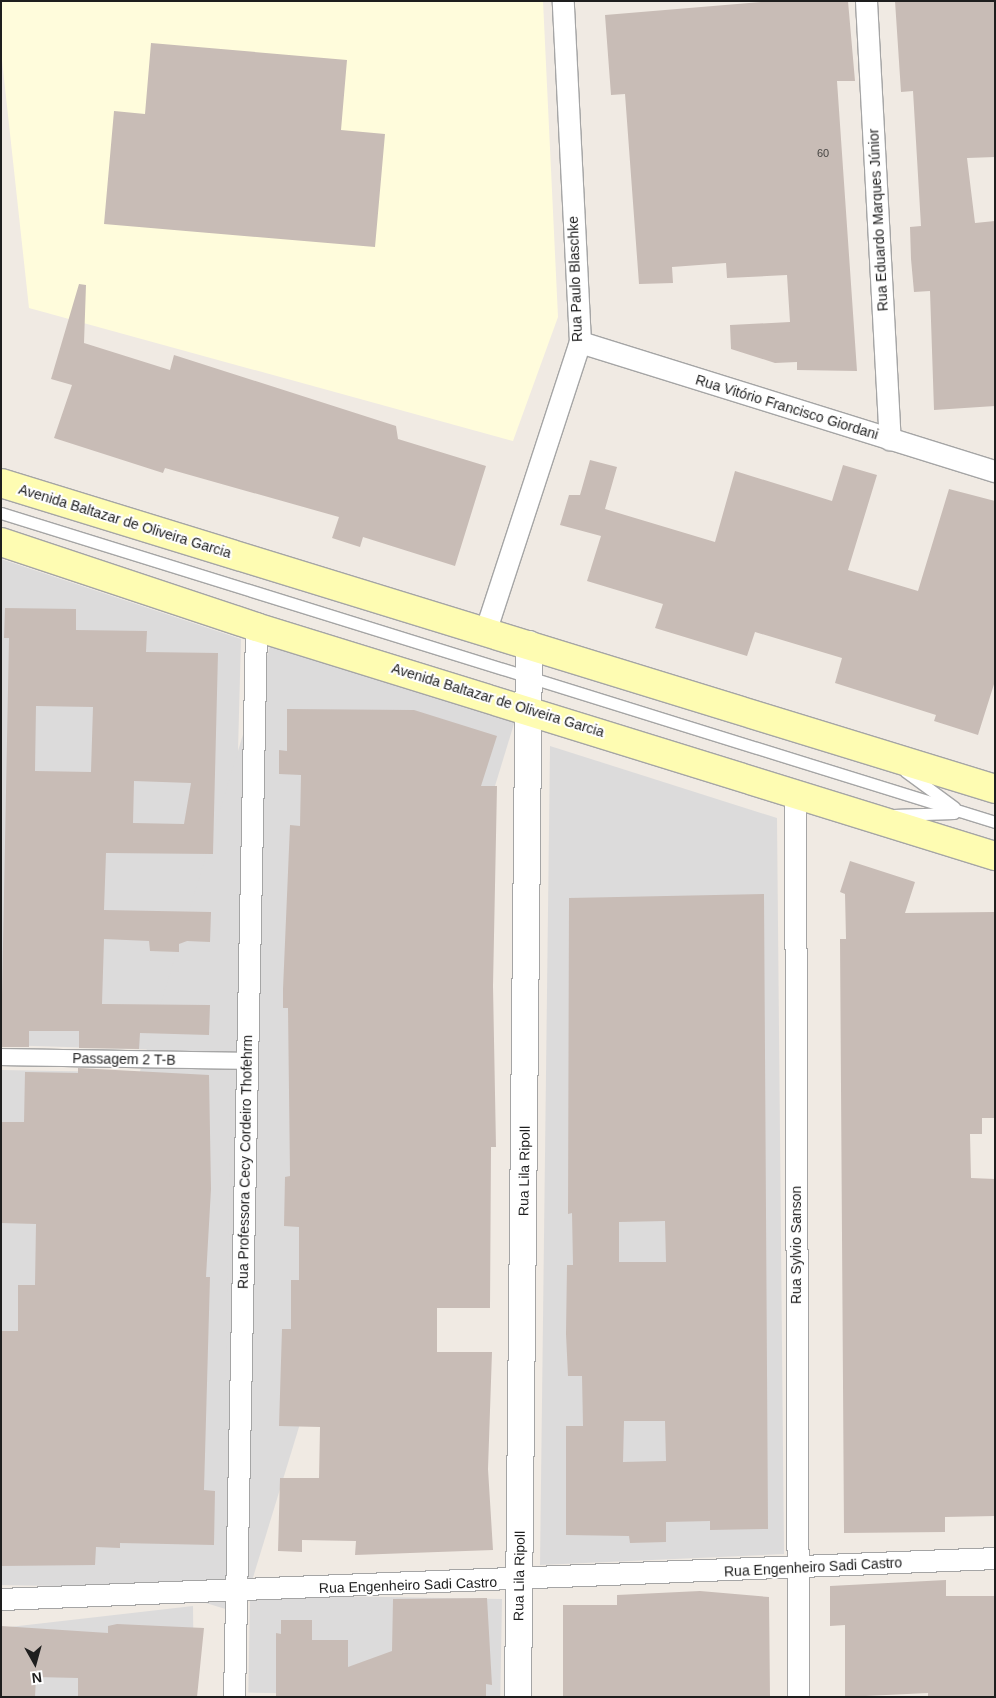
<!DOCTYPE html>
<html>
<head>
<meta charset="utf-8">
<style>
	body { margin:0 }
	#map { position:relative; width:996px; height:1698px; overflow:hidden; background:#f0eae3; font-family:Arial,sans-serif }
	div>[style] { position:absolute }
	.residential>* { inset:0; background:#dcdbdb; transform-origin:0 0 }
	.education>* { inset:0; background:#fffcdc }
	.building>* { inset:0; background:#c8bcb6 }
	.roads { filter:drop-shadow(1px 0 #a5a5a5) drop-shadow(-1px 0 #a5a5a5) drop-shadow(0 1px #a5a5a5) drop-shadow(0 -1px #a5a5a5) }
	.service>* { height:11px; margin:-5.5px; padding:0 5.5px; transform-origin:5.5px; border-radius:5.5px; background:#fff }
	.pedestrian>* { height:16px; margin:-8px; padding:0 8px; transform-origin:8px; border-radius:8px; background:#fff }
	.minor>* { height:21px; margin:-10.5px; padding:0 10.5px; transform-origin:10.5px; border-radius:10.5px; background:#fff }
	.tertiary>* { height:26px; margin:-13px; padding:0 13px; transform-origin:13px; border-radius:13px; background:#fff }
	.secondary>* { height:28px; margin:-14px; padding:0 14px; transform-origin:14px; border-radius:14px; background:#fefcb2 }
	span { translate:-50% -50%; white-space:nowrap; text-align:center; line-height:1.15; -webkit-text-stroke:4px #fff; paint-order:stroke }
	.number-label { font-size:11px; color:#484644 }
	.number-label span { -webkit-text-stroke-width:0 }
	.street-label { font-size:14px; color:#1e1e1e }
	.frame { position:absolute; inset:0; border:2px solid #1e1e1e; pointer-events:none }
	.north { position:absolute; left:10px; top:1638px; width:50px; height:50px; -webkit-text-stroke:4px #fff; paint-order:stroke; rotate:173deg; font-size:14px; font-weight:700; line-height:20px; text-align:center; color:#1e1e1e }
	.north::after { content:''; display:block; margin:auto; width:18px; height:22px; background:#1e1e1e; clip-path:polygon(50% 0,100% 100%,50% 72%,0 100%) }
</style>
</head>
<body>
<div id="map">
	<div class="residential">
		<div style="clip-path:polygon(1px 559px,241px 639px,230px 1052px,1px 1045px)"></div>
		<div style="left:271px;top:643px;width:256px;height:937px;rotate:17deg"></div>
		<div style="clip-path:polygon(550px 746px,777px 818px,784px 1554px,540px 1565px)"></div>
		<div style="left:1px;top:1070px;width:230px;height:515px;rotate:1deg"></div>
		<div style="left:502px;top:1599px;width:98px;height:252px;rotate:91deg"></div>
		<div style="clip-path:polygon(193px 1606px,194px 1697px,1px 1697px,1px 1628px)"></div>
	</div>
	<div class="education">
		<div style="clip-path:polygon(1px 1px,543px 1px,558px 317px,513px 441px,29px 308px,1px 51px)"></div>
	</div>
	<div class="building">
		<div style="clip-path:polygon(773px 1px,848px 1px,855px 81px,837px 81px,857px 371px,797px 370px,797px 362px,775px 363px,731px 349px,730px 325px,790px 322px,787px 275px,727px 278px,726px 263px,672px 267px,673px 283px,639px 284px,625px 94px,611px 95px,605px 15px)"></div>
		<div style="clip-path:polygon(895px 1px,995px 1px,995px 157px,967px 158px,975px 223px,995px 221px,995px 406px,934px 410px,930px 291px,914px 292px,911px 259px,910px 227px,921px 226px,913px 91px,901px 92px)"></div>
		<div style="clip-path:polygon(151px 43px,347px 60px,341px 130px,385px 134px,375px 247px,104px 224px,114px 111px,145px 114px)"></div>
		<div style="clip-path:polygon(79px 284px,86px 285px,84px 343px,170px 370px,174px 355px,396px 426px,398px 439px,486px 466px,455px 566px,363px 537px,360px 547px,332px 538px,339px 517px,165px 468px,163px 473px,54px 438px,72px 385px,51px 379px)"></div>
		<div style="clip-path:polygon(590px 460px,617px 467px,605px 509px,715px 542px,735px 471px,832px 501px,843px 465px,877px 475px,848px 570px,918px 591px,949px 489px,995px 501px,995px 681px,978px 735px,934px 721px,936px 715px,835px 683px,842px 658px,755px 632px,747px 656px,655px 628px,663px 604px,587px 581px,601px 536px,560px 525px,569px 495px,580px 495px)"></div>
		<div style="clip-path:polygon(evenodd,5px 608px,76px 609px,76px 630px,147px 631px,146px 652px,218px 653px,213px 854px,106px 853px,104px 910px,211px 912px,210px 942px,187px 941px,179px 944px,179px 952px,150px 951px,149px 941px,104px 939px,102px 1004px,210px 1005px,209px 1035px,140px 1033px,139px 1049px,79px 1048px,79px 1031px,29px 1031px,29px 1047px,1px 1047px,9px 638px,4px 638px,5px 608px,36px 706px,93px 707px,91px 772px,35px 771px,36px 706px,5px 608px,134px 781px,191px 783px,184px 824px,133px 823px,134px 781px)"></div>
		<div style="clip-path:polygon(287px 709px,414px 710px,497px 736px,481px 786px,497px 786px,493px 986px,496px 1147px,491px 1147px,490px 1308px,437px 1308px,437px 1352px,492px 1352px,488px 1469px,493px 1550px,355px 1555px,356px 1541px,302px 1540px,302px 1552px,278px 1551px,280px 1478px,319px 1478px,320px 1427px,279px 1426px,282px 1329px,291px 1329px,291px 1280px,299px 1280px,299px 1227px,284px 1226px,285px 1177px,290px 1176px,288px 1008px,283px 1008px,283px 989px,290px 825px,300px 826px,301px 775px,279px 774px,279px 750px,287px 751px)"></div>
		<div style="clip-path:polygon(850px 861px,915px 882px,905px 913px,995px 912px,995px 1118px,982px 1118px,982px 1134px,970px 1134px,971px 1178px,995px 1179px,995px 1516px,945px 1517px,945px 1532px,844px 1533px,840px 939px,846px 939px,845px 894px,840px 892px)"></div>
		<div style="clip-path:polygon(evenodd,764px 894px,768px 1529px,710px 1530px,710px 1521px,666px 1522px,666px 1542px,630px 1543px,629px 1536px,566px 1535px,566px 1426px,583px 1426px,582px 1376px,568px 1376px,566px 1334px,567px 1265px,573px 1265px,572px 1213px,568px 1214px,569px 898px,764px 894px,665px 1221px,666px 1262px,619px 1262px,619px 1222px,665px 1221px,764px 894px,624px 1421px,665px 1421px,666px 1461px,623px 1462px,624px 1421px)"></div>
		<div style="clip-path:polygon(78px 1068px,209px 1075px,211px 1189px,206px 1277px,210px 1277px,204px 1490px,215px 1491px,214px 1545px,120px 1543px,120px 1548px,96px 1547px,95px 1565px,1px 1566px,1px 1331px,18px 1331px,18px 1285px,35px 1285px,36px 1224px,1px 1223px,1px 1122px,24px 1122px,25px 1072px,78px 1073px)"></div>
		<div style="clip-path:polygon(946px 1580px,946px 1596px,995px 1596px,995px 1697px,928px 1697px,928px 1693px,845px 1697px,845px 1625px,830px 1626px,830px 1586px)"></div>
		<div style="clip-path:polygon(700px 1591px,769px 1597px,770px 1697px,563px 1697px,563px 1605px,617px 1605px,617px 1595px)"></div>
		<div style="clip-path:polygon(487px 1598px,492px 1685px,486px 1684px,486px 1697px,276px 1697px,276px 1633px,281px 1634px,281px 1620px,312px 1620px,312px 1640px,348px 1640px,348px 1667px,392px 1651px,393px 1599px)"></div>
		<div style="clip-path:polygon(117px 1624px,204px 1628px,197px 1697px,78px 1697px,78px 1678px,36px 1677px,35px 1697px,1px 1697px,1px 1626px,108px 1633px,108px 1626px)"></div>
	</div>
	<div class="roads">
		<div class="service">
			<div style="left:1px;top:513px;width:1041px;rotate:17.27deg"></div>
			<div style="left:905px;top:771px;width:61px;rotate:36.3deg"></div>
			<div style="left:893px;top:815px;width:61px;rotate:-1.9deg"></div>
		</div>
		<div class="pedestrian">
			<div style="left:1px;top:1057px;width:246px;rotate:0.9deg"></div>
		</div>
		<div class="minor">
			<div style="left:866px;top:1px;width:439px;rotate:86.9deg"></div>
			<div style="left:580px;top:342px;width:435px;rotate:17.3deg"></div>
			<div style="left:485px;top:632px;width:305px;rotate:-71.9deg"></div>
			<div style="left:580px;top:342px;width:341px;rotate:-92.9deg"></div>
			<div style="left:795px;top:794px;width:903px;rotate:89.81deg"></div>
			<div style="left:1px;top:1599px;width:995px;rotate:-2.36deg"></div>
			<div style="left:234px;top:1697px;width:1070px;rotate:-88.82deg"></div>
		</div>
		<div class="tertiary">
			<div style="left:518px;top:1697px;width:1053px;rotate:-89.4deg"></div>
		</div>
		<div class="secondary">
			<div style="left:1px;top:483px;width:1040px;rotate:17.11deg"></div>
			<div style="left:1px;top:542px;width:269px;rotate:18.4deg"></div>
			<div style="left:256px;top:627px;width:774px;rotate:17.22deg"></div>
		</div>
	</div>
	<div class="number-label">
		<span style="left:823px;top:153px">60</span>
	</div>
	<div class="street-label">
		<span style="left:878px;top:220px;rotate:-93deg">Rua Eduardo Marques Júnior</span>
		<span style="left:575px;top:279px;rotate:-92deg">Rua Paulo Blaschke</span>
		<span style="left:787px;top:407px;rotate:17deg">Rua Vitório Francisco Giordani</span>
		<span style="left:125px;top:521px;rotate:17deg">Avenida Baltazar de Oliveira Garcia</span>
		<span style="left:498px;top:700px;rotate:17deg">Avenida Baltazar de Oliveira Garcia</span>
		<span style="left:124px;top:1059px;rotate:1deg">Passagem 2 T-B</span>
		<span style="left:245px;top:1162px;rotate:-89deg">Rua Professora Cecy Cordeiro Thofehrm</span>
		<span style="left:524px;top:1171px;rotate:-89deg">Rua Lila Ripoll</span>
		<span style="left:796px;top:1245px;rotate:-90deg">Rua Sylvio Sanson</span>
		<span style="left:813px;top:1567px;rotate:-3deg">Rua Engenheiro Sadi Castro</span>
		<span style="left:519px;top:1576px;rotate:-89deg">Rua Lila Ripoll</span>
		<span style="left:408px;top:1585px;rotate:-2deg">Rua Engenheiro Sadi Castro</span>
	</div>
	<div class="frame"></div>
	<div class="north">N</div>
</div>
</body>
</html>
